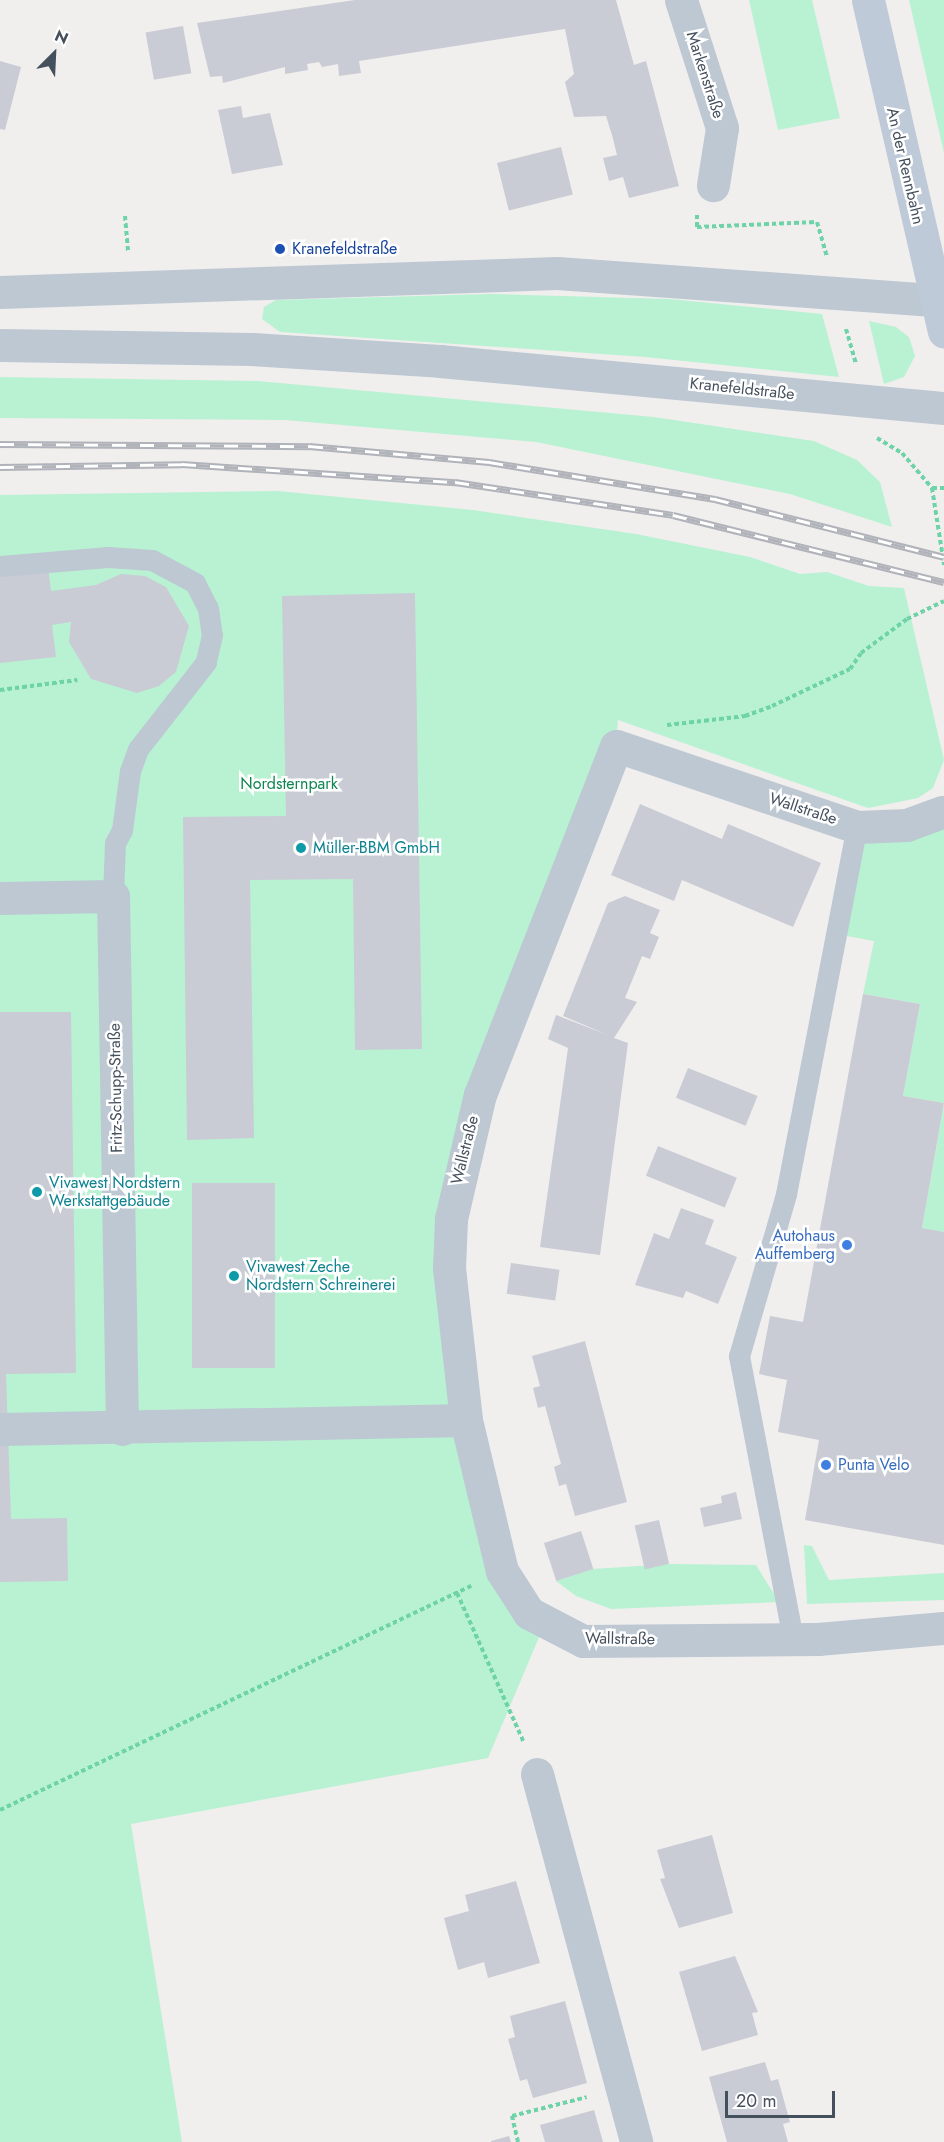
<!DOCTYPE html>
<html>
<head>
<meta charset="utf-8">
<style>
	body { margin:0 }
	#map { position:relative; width:944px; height:2142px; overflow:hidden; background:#f1eeee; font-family:Jost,sans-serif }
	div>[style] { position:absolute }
	.green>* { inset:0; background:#b8f2d2 }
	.building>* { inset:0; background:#c9ccd4; transform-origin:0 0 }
	.path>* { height:4px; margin-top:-2px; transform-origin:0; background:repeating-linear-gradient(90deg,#6ed3a7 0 4.5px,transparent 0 7.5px) }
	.service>* { height:21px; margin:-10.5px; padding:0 10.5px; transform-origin:10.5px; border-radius:10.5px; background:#bdc8d2 }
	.minor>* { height:33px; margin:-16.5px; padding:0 16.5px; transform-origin:16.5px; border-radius:16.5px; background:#bdc8d2 }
	.tertiary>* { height:33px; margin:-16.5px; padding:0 16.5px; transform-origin:16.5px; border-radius:16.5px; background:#bdc8d2 }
	.secondary>* { height:33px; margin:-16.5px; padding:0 16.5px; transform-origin:16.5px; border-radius:16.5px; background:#bfcad9 }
	.rail>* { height:7px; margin-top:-3.5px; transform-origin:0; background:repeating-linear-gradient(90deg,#fff 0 14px,#b0b3b9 0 28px); box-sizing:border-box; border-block:2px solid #b0b3b9 }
	.dots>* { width:16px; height:16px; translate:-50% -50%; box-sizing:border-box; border:3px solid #fff; border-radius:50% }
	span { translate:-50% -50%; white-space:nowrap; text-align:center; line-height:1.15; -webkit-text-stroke:5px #fff; paint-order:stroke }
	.street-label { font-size:16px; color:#45505d }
	.transit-label { font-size:16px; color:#164399 }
	.left { translate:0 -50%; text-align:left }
	.park-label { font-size:16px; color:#0f8551 }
	.culture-label { font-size:16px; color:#0d838f }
	.shop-label { font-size:16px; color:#366cbe }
	.right { translate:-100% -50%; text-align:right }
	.north { position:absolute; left:24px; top:24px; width:60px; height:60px; -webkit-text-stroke:4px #fff; paint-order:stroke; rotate:24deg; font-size:16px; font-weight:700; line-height:24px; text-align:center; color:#45505d }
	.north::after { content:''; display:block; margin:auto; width:21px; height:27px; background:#45505d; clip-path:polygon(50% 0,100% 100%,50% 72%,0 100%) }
	.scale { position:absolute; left:725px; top:2091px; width:110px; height:27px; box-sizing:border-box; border:3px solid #45505d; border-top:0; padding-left:8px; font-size:18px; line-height:21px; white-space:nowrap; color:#45505d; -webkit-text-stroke:4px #fff; paint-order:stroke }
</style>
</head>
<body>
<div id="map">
	<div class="green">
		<div style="clip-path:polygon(749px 0,812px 0,840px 118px,778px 130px)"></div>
		<div style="clip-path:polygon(909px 0,944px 0,944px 153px)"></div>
		<div style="clip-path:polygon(490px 294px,669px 299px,822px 314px,839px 377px,645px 357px,280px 332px,262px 319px,264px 307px,276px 300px)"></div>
		<div style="clip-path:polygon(869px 321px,896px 327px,909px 337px,915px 356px,904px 377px,884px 384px)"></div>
		<div style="clip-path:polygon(0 377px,258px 381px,654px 417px,814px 441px,857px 460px,880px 482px,892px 527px,790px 494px,536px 442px,285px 420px,0 418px)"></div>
		<div style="clip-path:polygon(278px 491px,473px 510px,636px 534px,750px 557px,800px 574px,827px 572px,869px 586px,904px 588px,944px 760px,933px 788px,918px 798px,868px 808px,618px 720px,616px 746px,451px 1219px,502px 1571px,545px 1623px,488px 1758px,131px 1824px,182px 2142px,0 2142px,0 495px)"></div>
		<div style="clip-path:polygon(944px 823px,944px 1103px,903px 1096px,920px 1004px,863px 994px,874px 941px,836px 934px,857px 827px)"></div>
		<div style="clip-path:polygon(944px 1104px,944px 1232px,922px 1228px)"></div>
		<div style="clip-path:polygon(804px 1545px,812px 1546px,829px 1580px,944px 1573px,944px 1600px,807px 1604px)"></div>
		<div style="clip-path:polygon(669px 1564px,756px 1565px,779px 1602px,611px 1609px,576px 1596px,556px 1581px,593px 1569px)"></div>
	</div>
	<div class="building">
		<div style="clip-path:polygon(355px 0,616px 0,634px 65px,646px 61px,679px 186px,629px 198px,623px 177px,609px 181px,603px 158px,617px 155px,612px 135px,606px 116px,574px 117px,565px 82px,574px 74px,565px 29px,359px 61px,361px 73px,339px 76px,338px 64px,322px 67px,319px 62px,307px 64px,308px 70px,285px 74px,285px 67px,223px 83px,222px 76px,210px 77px,197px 23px)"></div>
		<div style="left:183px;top:26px;width:48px;height:38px;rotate:80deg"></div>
		<div style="clip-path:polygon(0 61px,21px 67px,5px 130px,0 129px)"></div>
		<div style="clip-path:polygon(241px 106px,243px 118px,270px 113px,283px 165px,232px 174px,218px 110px)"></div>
		<div style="left:561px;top:147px;width:49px;height:66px;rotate:76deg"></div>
		<div style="clip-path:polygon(48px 567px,51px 591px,96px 585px,121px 574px,145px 576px,166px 587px,189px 626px,176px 672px,159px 686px,137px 693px,91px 679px,69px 642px,71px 622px,52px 625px,56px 657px,0 663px,0 573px)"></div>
		<div style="clip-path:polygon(415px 593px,422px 1049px,355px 1050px,353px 879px,250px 880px,254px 1138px,187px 1140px,183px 817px,286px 816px,282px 596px)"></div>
		<div style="clip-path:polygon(640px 804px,722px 839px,728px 824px,821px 863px,793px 927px,682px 880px,674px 901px,611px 875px)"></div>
		<div style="clip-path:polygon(625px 896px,660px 910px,650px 933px,659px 937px,650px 959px,642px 956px,625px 998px,637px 1002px,614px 1038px,628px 1043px,600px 1255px,540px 1247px,568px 1048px,548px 1039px,556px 1015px,608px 1035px,563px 1016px,608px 903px)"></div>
		<div style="clip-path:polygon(863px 994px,920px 1004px,903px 1096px,944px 1103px,922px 1228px,944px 1232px,944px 1545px,805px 1520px,819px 1440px,778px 1432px,787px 1380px,759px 1374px,770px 1316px,803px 1322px)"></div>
		<div style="clip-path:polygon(0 1012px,71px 1012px,76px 1373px,6px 1374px,11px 1519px,67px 1518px,68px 1581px,0 1582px)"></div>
		<div style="left:688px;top:1068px;width:75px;height:32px;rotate:22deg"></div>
		<div style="left:658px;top:1146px;width:85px;height:32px;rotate:22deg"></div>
		<div style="left:275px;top:1183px;width:185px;height:83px;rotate:90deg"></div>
		<div style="clip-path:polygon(681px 1208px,714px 1220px,705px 1244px,737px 1257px,718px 1304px,686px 1291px,683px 1298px,635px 1285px,654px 1233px,669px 1239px)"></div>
		<div style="left:511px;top:1263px;width:49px;height:31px;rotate:8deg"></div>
		<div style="clip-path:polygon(585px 1341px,627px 1502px,575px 1516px,566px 1484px,559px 1486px,554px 1467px,561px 1464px,545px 1406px,538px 1408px,533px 1388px,540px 1386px,532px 1356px)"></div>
		<div style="clip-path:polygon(736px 1492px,742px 1519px,704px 1527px,700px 1508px,722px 1503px,721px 1496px)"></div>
		<div style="left:659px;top:1520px;width:45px;height:25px;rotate:77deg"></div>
		<div style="left:581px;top:1531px;width:40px;height:39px;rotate:72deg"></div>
		<div style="clip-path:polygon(712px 1835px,733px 1913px,679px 1928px,660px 1879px,665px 1878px,657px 1850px)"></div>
		<div style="clip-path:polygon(516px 1881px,540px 1963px,488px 1978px,484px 1962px,458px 1970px,444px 1918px,469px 1911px,465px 1895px)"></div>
		<div style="clip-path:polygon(735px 1956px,758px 2012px,752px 2013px,758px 2035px,702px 2051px,679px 1972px)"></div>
		<div style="clip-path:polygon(565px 2001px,587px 2083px,533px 2098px,527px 2079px,520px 2081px,508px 2039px,515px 2037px,510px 2016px)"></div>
		<div style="clip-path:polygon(765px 2062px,771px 2081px,778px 2079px,790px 2122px,783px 2124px,788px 2142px,727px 2142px,709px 2077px)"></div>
		<div style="clip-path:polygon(594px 2110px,603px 2142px,545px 2142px,540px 2125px)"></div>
		<div style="clip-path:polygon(509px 2136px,511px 2142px,491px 2142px,491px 2141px)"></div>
	</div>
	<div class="path">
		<div style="left:697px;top:215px;width:12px;rotate:90deg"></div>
		<div style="left:697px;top:227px;width:120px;rotate:-2.4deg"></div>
		<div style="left:817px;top:222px;width:37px;rotate:74deg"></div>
		<div style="left:125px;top:216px;width:37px;rotate:85deg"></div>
		<div style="left:846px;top:329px;width:37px;rotate:74deg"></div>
		<div style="left:877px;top:438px;width:29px;rotate:31deg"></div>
		<div style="left:902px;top:453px;width:46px;rotate:49.4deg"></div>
		<div style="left:944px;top:488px;width:12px;rotate:180deg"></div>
		<div style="left:932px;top:488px;width:78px;rotate:81.1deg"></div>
		<div style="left:0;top:690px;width:78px;rotate:-7.4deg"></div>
		<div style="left:667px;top:725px;width:79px;rotate:-6.6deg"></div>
		<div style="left:745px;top:716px;width:29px;rotate:-20deg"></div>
		<div style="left:772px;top:706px;width:86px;rotate:-25.4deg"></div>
		<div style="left:850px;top:669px;width:19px;rotate:-55deg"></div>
		<div style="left:861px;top:653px;width:57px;rotate:-36.5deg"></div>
		<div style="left:907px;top:619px;width:41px;rotate:-25.9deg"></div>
		<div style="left:457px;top:1593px;width:164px;rotate:65.9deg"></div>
		<div style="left:0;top:1810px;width:522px;rotate:-25.44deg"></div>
		<div style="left:518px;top:2142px;width:27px;rotate:-103deg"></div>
		<div style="left:512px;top:2116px;width:77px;rotate:-14.2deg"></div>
	</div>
	<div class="service">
		<div style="left:0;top:566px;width:108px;rotate:-4.8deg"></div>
		<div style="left:108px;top:557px;width:44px;rotate:3.9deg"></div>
		<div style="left:152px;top:560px;width:49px;rotate:28.1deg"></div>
		<div style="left:195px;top:583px;width:28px;rotate:63deg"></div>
		<div style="left:208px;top:608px;width:27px;rotate:82deg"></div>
		<div style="left:212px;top:635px;width:28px;rotate:103deg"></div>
		<div style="left:206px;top:662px;width:110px;rotate:128deg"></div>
		<div style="left:138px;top:749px;width:23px;rotate:110deg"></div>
		<div style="left:130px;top:771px;width:60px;rotate:97.7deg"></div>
		<div style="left:122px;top:830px;width:15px;rotate:118deg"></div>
		<div style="left:115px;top:843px;width:53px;rotate:92.2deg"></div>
		<div style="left:793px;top:1639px;width:288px;rotate:-100.8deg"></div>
		<div style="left:739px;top:1356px;width:169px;rotate:-73.8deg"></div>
		<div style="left:786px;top:1194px;width:374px;rotate:-79.1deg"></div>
	</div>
	<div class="minor">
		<div style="left:681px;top:0;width:134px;rotate:72.2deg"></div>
		<div style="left:722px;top:128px;width:58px;rotate:99deg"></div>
		<div style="left:942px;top:812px;width:37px;rotate:160deg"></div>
		<div style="left:907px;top:825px;width:50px;rotate:177.7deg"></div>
		<div style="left:857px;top:827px;width:254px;rotate:-161.4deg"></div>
		<div style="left:616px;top:746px;width:374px;rotate:111.3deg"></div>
		<div style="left:480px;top:1094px;width:128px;rotate:103.1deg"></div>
		<div style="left:451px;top:1219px;width:49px;rotate:92.3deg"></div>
		<div style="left:449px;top:1268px;width:153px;rotate:83.6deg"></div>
		<div style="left:466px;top:1420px;width:155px;rotate:76.6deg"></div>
		<div style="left:502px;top:1571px;width:50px;rotate:57.3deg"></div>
		<div style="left:529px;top:1613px;width:61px;rotate:27.4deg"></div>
		<div style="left:583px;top:1641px;width:235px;rotate:-0.5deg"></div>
		<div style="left:818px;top:1639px;width:126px;rotate:-5deg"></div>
		<div style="left:0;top:898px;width:113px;rotate:-1deg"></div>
		<div style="left:113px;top:896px;width:533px;rotate:89.03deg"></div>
		<div style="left:0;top:1429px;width:466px;rotate:-1.1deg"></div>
		<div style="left:537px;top:1774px;width:381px;rotate:74.9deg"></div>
	</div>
	<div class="tertiary">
		<div style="left:0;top:292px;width:557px;rotate:-1.95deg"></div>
		<div style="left:557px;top:273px;width:388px;rotate:4.1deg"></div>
		<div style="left:0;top:345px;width:251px;rotate:0.9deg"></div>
		<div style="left:251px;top:349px;width:189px;rotate:3.6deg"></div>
		<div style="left:440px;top:361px;width:506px;rotate:5.33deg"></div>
	</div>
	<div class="secondary">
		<div style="left:868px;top:0;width:340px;rotate:77.1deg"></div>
	</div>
	<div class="rail">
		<div style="left:0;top:444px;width:309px;rotate:0.4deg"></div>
		<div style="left:309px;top:446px;width:181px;rotate:5.1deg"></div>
		<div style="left:489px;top:462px;width:229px;rotate:9.3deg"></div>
		<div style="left:715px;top:499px;width:236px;rotate:14.2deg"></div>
		<div style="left:0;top:467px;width:182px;rotate:-0.9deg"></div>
		<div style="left:182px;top:464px;width:274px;rotate:3.8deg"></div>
		<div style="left:455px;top:482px;width:220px;rotate:8.6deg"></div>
		<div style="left:673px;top:515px;width:279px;rotate:13.9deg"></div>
	</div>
	<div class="dots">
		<div style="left:280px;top:249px;background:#1a4fb4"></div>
		<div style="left:301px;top:848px;background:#0f9aa8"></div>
		<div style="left:37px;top:1192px;background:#0f9aa8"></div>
		<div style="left:847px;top:1245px;background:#3f7fe0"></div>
		<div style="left:234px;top:1276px;background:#0f9aa8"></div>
		<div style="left:826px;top:1465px;background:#3f7fe0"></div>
	</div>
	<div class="street-label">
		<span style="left:705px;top:75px;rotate:72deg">Markenstraße</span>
		<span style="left:905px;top:166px;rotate:77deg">An der Rennbahn</span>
		<span style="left:742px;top:389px;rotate:6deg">Kranefeldstraße</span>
		<span style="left:803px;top:809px;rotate:18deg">Wallstraße</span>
		<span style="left:116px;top:1088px;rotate:-91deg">Fritz-Schupp-Straße</span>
		<span style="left:465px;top:1150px;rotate:-76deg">Wallstraße</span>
		<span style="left:620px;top:1639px;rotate:1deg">Wallstraße</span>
	</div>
	<div class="transit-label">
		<span class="left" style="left:292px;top:249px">Kranefeldstraße</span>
	</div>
	<div class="park-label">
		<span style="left:289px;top:784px">Nordsternpark</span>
	</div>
	<div class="culture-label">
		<span class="left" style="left:313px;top:848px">Müller-BBM GmbH</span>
		<span class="left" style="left:49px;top:1192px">Vivawest Nordstern<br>Werkstattgebäude</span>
		<span class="left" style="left:246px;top:1276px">Vivawest Zeche<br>Nordstern Schreinerei</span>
	</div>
	<div class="shop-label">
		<span class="right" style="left:835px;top:1245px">Autohaus<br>Auffemberg</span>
		<span class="left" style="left:838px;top:1465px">Punta Velo</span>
	</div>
	<div class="north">N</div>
	<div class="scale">20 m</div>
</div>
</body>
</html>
